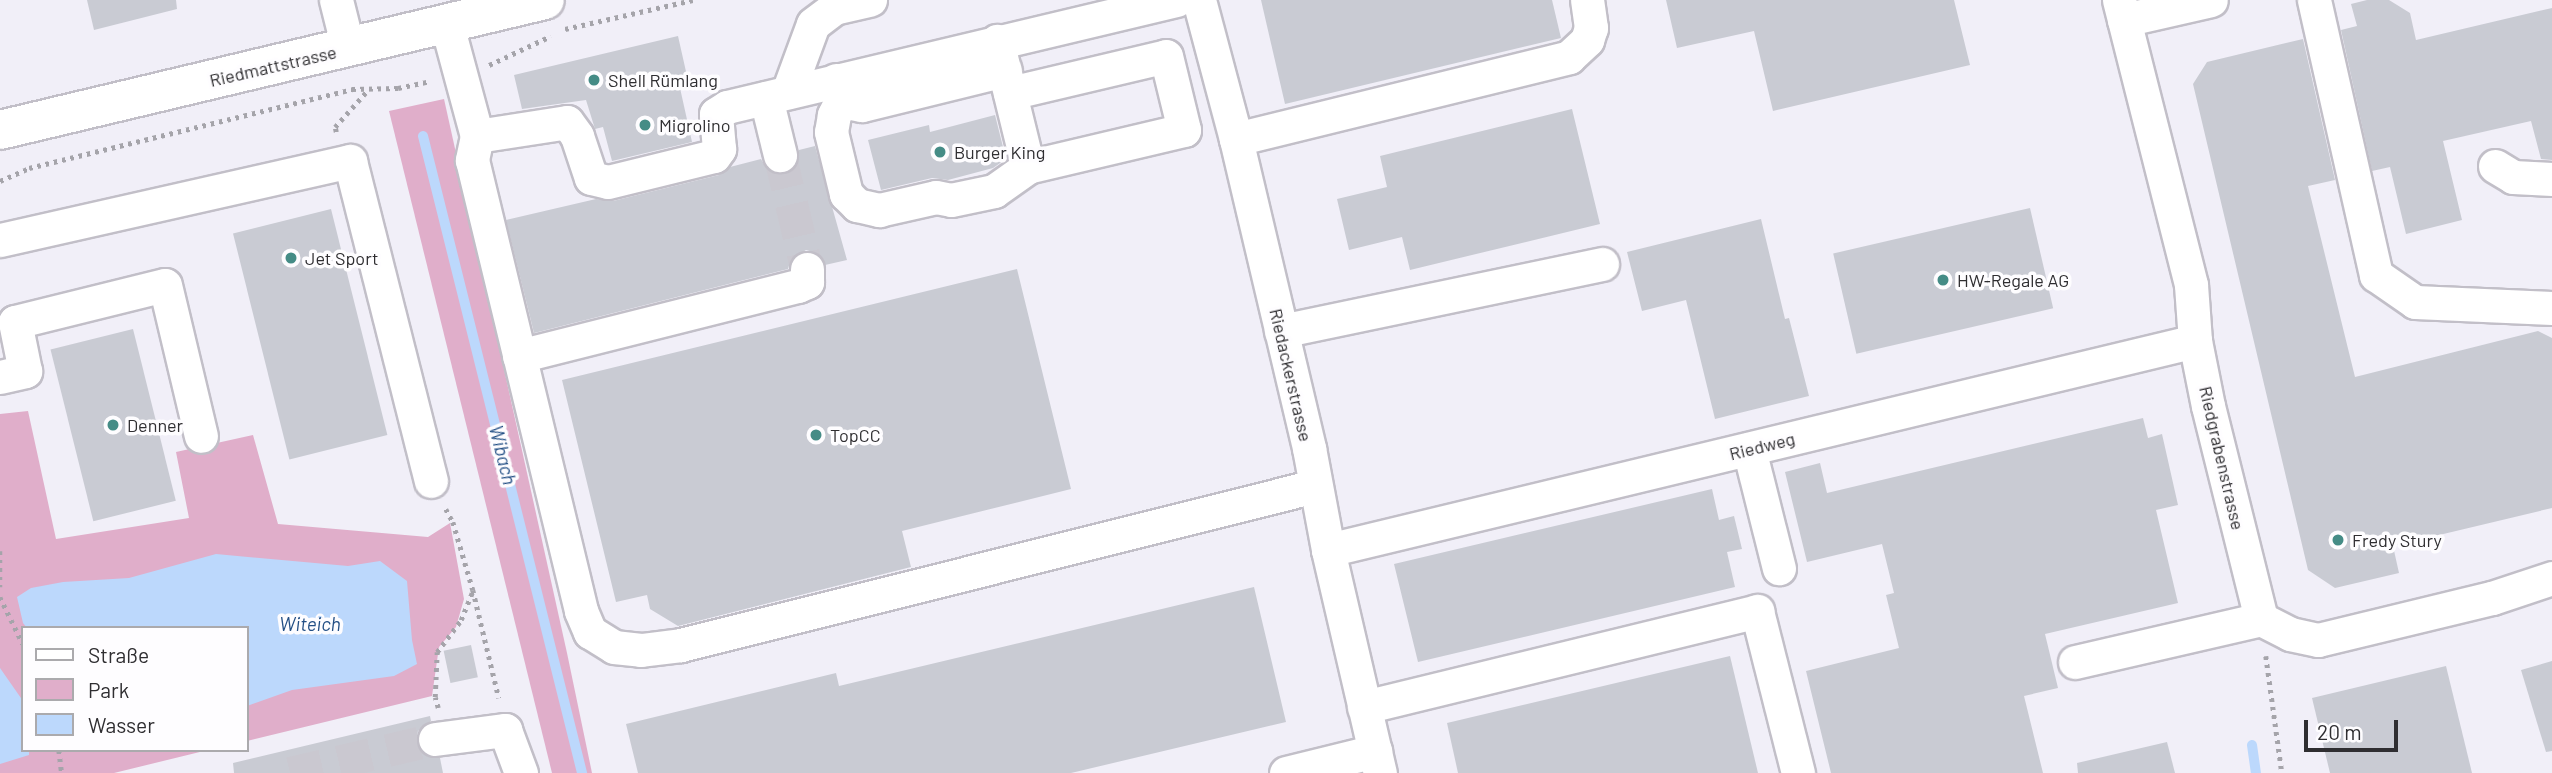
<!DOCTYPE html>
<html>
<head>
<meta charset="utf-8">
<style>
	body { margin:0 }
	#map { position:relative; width:2552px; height:773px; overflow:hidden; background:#f1eff8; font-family:Barlow,sans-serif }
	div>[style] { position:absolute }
	.green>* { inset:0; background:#e0aeca }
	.water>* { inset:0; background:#bcd8fc }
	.stream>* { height:10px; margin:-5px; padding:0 5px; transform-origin:5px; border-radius:5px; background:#bcd8fc }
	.building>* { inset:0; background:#c9cbd3; transform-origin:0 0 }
	.minor-tunnel>* { height:33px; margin-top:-16.5px; transform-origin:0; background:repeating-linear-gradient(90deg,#cac8d0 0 33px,transparent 0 50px) }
	.path>* { height:4.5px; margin-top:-2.25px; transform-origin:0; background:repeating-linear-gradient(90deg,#a5a4aa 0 3.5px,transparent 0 8.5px) }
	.roads { filter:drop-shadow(2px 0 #c2bfc8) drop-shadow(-2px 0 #c2bfc8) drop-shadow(0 2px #c2bfc8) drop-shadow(0 -2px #c2bfc8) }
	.minor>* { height:33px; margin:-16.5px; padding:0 16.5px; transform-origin:16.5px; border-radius:16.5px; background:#fff }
	.major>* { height:38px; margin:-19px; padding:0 19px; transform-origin:19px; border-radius:19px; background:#fff }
	.dots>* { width:19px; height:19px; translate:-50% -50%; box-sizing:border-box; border:4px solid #fefdff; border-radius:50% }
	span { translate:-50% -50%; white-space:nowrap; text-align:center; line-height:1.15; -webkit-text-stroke:7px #fefdff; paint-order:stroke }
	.street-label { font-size:18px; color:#2f2e31 }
	.poi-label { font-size:18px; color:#2f2e31 }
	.left { translate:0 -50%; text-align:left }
	.water-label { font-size:19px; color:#234f85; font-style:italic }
	.legend { position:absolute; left:21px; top:626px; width:228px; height:126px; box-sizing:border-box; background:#fefdff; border:2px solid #abaaad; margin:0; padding:9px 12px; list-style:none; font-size:21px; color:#2f2e31 }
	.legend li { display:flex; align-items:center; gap:14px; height:35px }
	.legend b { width:35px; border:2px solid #abaaad }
	.scale { position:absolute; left:2304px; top:720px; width:94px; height:32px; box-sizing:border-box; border:4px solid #2f2e31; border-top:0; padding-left:9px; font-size:21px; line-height:24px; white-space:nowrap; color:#2f2e31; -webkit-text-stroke:5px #fefdff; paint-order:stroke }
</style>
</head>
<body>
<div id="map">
	<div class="green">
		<div style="clip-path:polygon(444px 99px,567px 653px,592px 773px,552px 773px,389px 111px)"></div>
		<div style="clip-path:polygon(28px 411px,56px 539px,189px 518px,176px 452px,253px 435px,278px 524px,428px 537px,450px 523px,464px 599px,456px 627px,439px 647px,432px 696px,247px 741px,247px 628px,23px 628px,23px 750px,208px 750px,114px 773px,0 773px,0 414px)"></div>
	</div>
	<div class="water">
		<div style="clip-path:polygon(216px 554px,348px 566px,380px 561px,407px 581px,412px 640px,417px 664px,394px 676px,292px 690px,247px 706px,247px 628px,27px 628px,23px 623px,17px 597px,31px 588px,63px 582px,129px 578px)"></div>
		<div style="clip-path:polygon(0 668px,23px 701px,23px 750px,29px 750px,29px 755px,0 764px)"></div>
	</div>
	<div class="stream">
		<div style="left:423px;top:136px;width:657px;rotate:75.98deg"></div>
		<div style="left:2252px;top:745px;width:28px;rotate:82deg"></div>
	</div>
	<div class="building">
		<div style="clip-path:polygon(87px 0,176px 0,177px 9px,94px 30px)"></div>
		<div style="clip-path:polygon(1261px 0,1552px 0,1561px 38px,1285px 104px)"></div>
		<div style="clip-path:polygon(1666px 0,1954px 0,1970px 65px,1773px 111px,1754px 31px,1677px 48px)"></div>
		<div style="clip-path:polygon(2367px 0,2389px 0,2410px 13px,2416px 40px,2552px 8px,2552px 160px,2541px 159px,2531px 121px,2443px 141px,2462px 220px,2406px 234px,2390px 167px,2372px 171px,2341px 30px,2357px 26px,2351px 4px)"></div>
		<div style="clip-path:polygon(678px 36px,687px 76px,678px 79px,692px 142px,612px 161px,603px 127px,595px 129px,586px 100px,522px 109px,514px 75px)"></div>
		<div style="clip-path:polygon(2303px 39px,2335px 180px,2308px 186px,2355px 377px,2538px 331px,2552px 338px,2552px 508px,2393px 546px,2399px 573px,2335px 588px,2308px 570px,2193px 84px,2207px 62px)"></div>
		<div style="clip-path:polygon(1572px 109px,1600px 224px,1410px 270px,1402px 237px,1349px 250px,1337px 199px,1387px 187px,1380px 156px)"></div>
		<div style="clip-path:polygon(995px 115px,1006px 159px,993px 168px,948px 180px,932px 178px,881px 190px,868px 140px,929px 125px,930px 132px)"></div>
		<div style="clip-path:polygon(815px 146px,847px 260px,825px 265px,817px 253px,806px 250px,791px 259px,788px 269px,534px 333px,506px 220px,596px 199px,613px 201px,719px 175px,730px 167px,761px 159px,767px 169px,784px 174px,794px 168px,799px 160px,799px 150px)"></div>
		<div style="left:2030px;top:208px;width:103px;height:202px;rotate:77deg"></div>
		<div style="left:331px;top:209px;width:233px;height:101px;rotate:76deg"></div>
		<div style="clip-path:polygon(1761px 219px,1785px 319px,1789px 318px,1809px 396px,1715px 419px,1686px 300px,1642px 311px,1627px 252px)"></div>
		<div style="clip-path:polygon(1017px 269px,1071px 489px,902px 531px,911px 567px,678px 626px,650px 609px,647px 595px,616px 602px,562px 380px)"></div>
		<div style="left:133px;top:329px;width:177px;height:85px;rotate:76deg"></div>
		<div style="clip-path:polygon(2143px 418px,2148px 438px,2162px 434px,2178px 505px,2156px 510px,2178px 603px,2045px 634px,2058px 688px,2024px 696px,2043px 773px,1831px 773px,1806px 671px,1899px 648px,1886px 595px,1894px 593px,1882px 544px,1807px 562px,1785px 472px,1820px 463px,1827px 493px)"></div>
		<div style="clip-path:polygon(1712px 489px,1719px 520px,1734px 516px,1742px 549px,1727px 552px,1735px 587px,1418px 662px,1394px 564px)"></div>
		<div style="clip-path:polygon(1254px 587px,1286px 722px,1071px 773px,638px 773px,626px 724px,836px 673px,839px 686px)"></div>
		<div style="left:471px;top:645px;width:33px;height:28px;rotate:78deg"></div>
		<div style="clip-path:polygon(1730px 656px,1758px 773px,1458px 773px,1447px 723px)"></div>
		<div style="clip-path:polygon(2552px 661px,2552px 751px,2546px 752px,2521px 670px)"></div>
		<div style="clip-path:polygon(2446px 666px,2472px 773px,2330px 773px,2312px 698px)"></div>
		<div style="clip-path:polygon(430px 716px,431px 721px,418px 731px,416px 742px,427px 756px,440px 758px,443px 773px,234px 773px,233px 763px)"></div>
		<div style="clip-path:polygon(2167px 742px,2175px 773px,2078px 773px,2077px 763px)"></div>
	</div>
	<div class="minor-tunnel">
		<div style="left:780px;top:155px;width:117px;rotate:76.7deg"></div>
		<div style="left:290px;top:773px;width:149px;rotate:-13.2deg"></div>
	</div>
	<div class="path">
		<div style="left:565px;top:29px;width:131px;rotate:-12.8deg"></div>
		<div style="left:489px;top:65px;width:68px;rotate:-25.1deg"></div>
		<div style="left:336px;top:132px;width:5px;rotate:-101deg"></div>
		<div style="left:335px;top:127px;width:50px;rotate:-48.3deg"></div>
		<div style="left:0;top:181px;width:32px;rotate:-24deg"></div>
		<div style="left:29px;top:168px;width:333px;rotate:-13.7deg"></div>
		<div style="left:352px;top:89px;width:46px;rotate:-1.2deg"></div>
		<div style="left:398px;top:88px;width:33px;rotate:-12deg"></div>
		<div style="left:446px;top:509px;width:15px;rotate:62deg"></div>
		<div style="left:453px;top:522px;width:71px;rotate:73.6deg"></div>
		<div style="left:473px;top:590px;width:111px;rotate:76.5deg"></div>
		<div style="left:0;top:551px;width:36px;rotate:90deg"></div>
		<div style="left:0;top:597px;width:52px;rotate:63.9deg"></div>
		<div style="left:2266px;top:656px;width:118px;rotate:82.2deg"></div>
		<div style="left:438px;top:708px;width:11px;rotate:-105deg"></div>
		<div style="left:435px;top:697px;width:45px;rotate:-87.5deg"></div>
		<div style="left:437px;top:652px;width:40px;rotate:-53deg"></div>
		<div style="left:461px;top:620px;width:31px;rotate:-68deg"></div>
		<div style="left:59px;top:750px;width:23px;rotate:83deg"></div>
	</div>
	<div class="roads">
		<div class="minor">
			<div style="left:336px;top:0;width:49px;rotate:76deg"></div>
			<div style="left:1199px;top:0;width:144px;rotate:75.1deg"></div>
			<div style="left:1236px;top:139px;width:318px;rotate:76.7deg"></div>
			<div style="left:1309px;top:448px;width:104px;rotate:79.4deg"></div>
			<div style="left:1328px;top:550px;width:229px;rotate:76.9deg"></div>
			<div style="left:2119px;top:0;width:294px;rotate:75.8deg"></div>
			<div style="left:2191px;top:285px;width:56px;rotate:85.9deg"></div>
			<div style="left:2195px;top:341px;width:66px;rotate:78.7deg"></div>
			<div style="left:2208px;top:406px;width:219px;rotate:76deg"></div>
			<div style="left:2261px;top:619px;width:33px;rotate:27deg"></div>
			<div style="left:2290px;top:634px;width:29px;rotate:12deg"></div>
			<div style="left:2318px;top:640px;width:179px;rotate:-13.6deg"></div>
			<div style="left:2492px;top:598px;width:63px;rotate:-18.4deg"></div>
			<div style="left:2314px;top:0;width:282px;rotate:77.3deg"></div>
			<div style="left:2376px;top:275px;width:47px;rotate:34.7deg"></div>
			<div style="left:2415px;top:302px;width:137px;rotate:2.5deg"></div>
			<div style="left:2124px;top:20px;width:89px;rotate:-12.9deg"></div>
			<div style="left:447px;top:25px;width:115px;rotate:74.9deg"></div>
			<div style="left:477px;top:136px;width:91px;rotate:-8.8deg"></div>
			<div style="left:567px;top:122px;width:17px;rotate:54deg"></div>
			<div style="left:577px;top:136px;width:44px;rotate:71.6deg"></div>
			<div style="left:591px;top:178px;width:17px;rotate:13deg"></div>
			<div style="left:608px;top:182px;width:109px;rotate:-13.8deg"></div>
			<div style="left:714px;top:156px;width:9px;rotate:-54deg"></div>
			<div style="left:719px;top:149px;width:35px;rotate:-95deg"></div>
			<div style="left:716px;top:114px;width:13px;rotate:-32deg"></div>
			<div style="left:727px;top:107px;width:462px;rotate:-13.4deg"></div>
			<div style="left:836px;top:80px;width:22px;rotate:77deg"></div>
			<div style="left:841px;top:101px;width:16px;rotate:117deg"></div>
			<div style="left:834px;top:115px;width:17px;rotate:100deg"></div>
			<div style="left:831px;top:132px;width:64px;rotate:76.4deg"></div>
			<div style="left:846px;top:194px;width:16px;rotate:45deg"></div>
			<div style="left:857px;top:205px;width:23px;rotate:13deg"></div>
			<div style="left:879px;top:210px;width:58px;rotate:-12.8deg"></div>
			<div style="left:936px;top:197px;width:15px;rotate:11deg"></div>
			<div style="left:951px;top:200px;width:44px;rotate:-11.8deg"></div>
			<div style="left:994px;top:191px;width:42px;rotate:-35.2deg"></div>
			<div style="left:1028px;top:167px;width:130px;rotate:-103.8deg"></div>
			<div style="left:788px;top:92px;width:72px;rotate:-69.8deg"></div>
			<div style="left:813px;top:24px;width:26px;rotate:-37deg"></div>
			<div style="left:834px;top:8px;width:37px;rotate:-13deg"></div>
			<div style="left:1010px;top:93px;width:160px;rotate:-13.3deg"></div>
			<div style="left:1166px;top:56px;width:76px;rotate:76.3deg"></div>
			<div style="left:1184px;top:130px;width:160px;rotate:166.7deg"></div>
			<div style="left:766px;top:98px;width:59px;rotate:76.2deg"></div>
			<div style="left:841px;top:101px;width:21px;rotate:11deg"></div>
			<div style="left:862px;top:105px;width:147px;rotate:-13.8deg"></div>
			<div style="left:477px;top:136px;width:25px;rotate:102deg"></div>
			<div style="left:472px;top:160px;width:464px;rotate:76.4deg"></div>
			<div style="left:581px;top:611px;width:23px;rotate:67deg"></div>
			<div style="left:590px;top:632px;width:28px;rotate:32deg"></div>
			<div style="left:614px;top:647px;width:27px;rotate:6deg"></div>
			<div style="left:641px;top:650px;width:40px;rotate:-7.1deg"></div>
			<div style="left:681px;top:645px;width:654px;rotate:-14.08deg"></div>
			<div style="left:1236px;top:139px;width:343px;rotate:-13.8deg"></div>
			<div style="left:1569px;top:57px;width:25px;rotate:-43deg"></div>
			<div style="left:1587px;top:40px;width:13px;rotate:-72deg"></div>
			<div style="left:1591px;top:28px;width:28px;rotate:-98deg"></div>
			<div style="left:2495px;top:166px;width:21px;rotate:31deg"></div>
			<div style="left:2513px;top:177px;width:39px;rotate:3deg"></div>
			<div style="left:0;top:240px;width:359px;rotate:-12.7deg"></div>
			<div style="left:350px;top:161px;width:330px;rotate:75.8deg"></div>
			<div style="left:1281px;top:331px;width:328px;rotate:-11.8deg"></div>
			<div style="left:519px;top:356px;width:288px;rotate:-14.1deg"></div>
			<div style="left:798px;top:286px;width:10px;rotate:-24deg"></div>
			<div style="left:807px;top:282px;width:13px;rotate:-90deg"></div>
			<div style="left:0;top:377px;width:26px;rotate:-13deg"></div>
			<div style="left:25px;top:371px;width:50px;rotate:-101.5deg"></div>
			<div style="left:15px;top:322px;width:154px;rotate:-13.9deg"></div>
			<div style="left:165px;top:285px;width:155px;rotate:76.6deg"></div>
			<div style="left:1749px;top:449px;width:123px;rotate:75.9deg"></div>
			<div style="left:1328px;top:550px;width:892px;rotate:-13.55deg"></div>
			<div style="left:2075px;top:662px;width:191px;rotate:-13deg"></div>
			<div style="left:1364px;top:707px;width:405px;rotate:-13.7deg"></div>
			<div style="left:1757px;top:611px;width:167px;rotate:75.8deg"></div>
			<div style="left:435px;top:739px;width:71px;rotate:-7.3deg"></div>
			<div style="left:505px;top:730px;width:46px;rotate:69.6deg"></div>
			<div style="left:1286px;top:773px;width:92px;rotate:-13.9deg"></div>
		</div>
		<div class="major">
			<div style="left:0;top:130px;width:560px;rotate:-13.42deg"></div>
		</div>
	</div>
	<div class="dots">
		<div style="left:594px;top:80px;background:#458c86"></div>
		<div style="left:645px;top:125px;background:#458c86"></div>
		<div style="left:940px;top:152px;background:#458c86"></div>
		<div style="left:291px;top:258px;background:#458c86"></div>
		<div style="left:1943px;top:280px;background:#458c86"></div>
		<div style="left:113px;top:425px;background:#458c86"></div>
		<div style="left:816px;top:435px;background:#458c86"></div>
		<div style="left:2338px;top:540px;background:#458c86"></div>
	</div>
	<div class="street-label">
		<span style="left:273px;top:66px;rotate:-13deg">Riedmattstrasse</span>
		<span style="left:1291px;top:375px;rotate:77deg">Riedackerstrasse</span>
		<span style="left:1762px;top:446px;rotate:-14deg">Riedweg</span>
		<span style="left:2222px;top:458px;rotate:77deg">Riedgrabenstrasse</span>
	</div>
	<div class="poi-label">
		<span class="left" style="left:608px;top:80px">Shell Rümlang</span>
		<span class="left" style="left:659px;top:125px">Migrolino</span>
		<span class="left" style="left:954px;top:152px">Burger King</span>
		<span class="left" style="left:305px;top:258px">Jet Sport</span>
		<span class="left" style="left:1957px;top:280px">HW-Regale AG</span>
		<span class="left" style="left:127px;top:425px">Denner</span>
		<span class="left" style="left:830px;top:435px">TopCC</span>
		<span class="left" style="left:2352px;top:540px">Fredy Stury</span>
	</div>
	<div class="water-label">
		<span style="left:503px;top:455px;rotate:76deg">Wibach</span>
		<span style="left:310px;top:624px">Witeich</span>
	</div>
	<ul class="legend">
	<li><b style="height:9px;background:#fff"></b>Straße</li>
	<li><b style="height:19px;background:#e0aeca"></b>Park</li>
	<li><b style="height:19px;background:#bcd8fc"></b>Wasser</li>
	</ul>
	<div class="scale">20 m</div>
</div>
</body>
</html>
